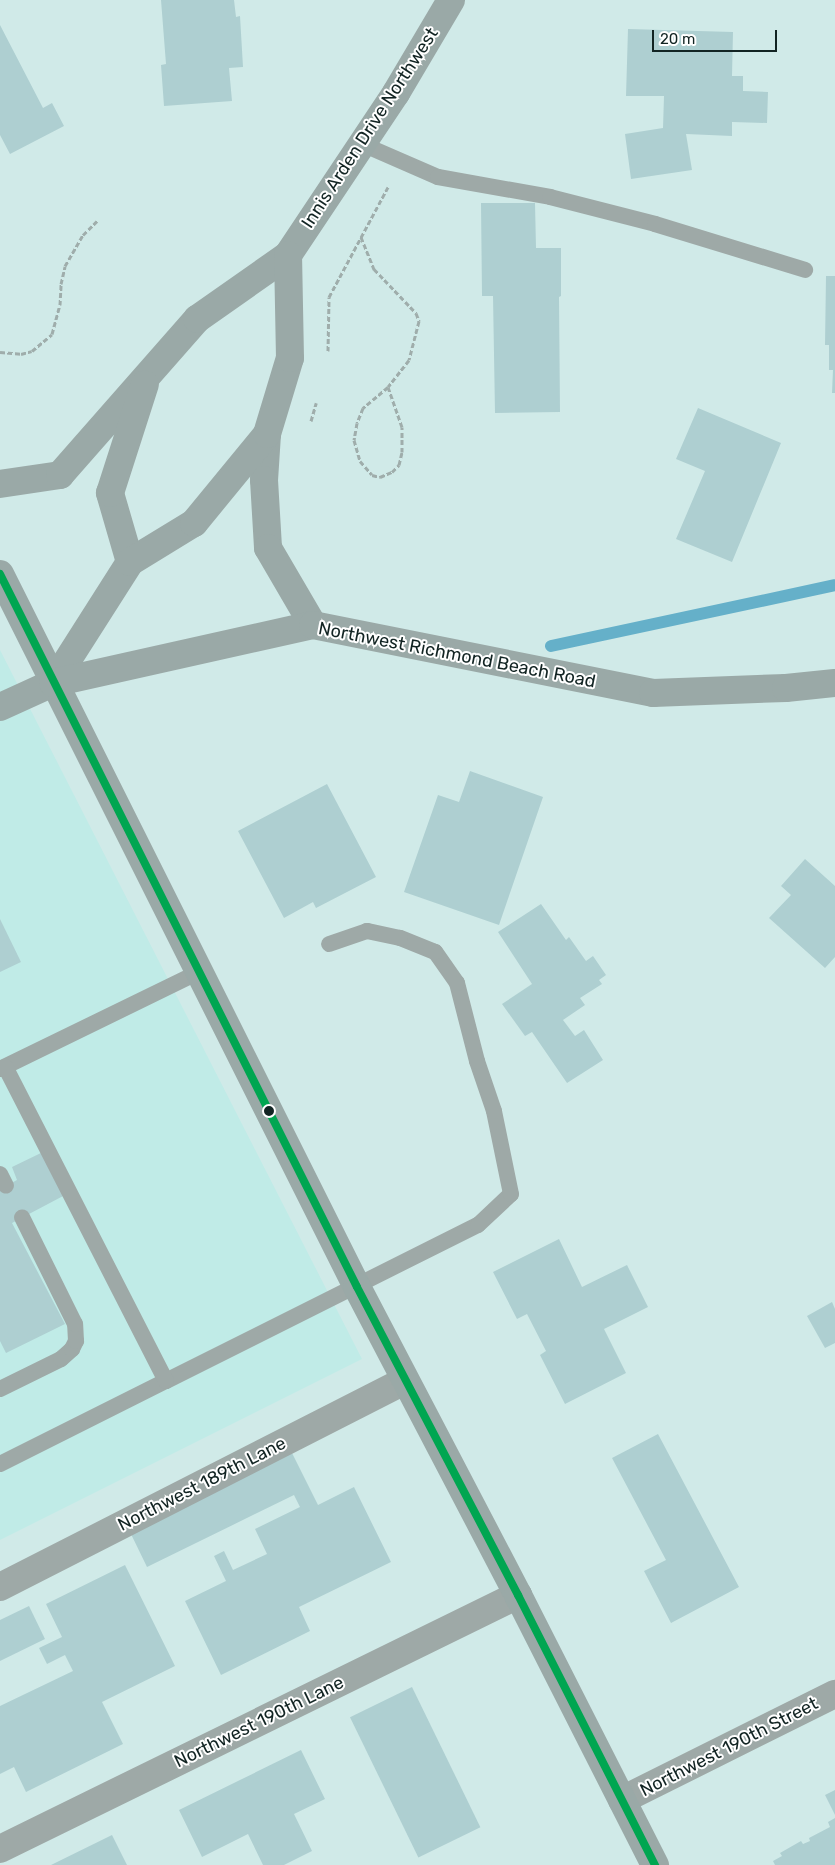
<!DOCTYPE html>
<html>
<head>
<meta charset="utf-8">
<style>
	body { margin:0 }
	#map { position:relative; width:835px; height:1865px; overflow:hidden; background:#d0eae8; font-family:Rubik,sans-serif }
	div>[style] { position:absolute }
	.built>* { inset:0; background:#c0ebe7 }
	.stream>* { height:12px; margin:-6px; padding:0 6px; transform-origin:6px; border-radius:6px; background:#65b0c9 }
	.building>* { inset:0; background:#aecfd1; transform-origin:0 0 }
	.path>* { height:3px; margin-top:-1.5px; transform-origin:0; background:repeating-linear-gradient(90deg,#9fadab 0 5px,transparent 0 7.5px) }
	.lane>* { height:16px; margin:-8px; padding:0 8px; transform-origin:8px; border-radius:8px; background:#9ea9a7 }
	.street>* { height:28px; margin:-14px; padding:0 14px; transform-origin:14px; border-radius:14px; background:#9ea9a7 }
	.secondary>* { height:28px; margin:-14px; padding:0 14px; transform-origin:14px; border-radius:14px; background:#9aa9a7 }
	.bus-1>* { height:8px; margin:-4px; padding:0 4px; transform-origin:4px; border-radius:4px; background:#00a651 }
	.dots>* { width:14px; height:14px; translate:-50% -50%; box-sizing:border-box; border:2px solid #fff; border-radius:50% }
	span { translate:-50% -50%; white-space:nowrap; text-align:center; line-height:1.15; -webkit-text-stroke:4px #fff; paint-order:stroke }
	.street-label { font-size:18px; color:#122423 }
	.scale { position:absolute; left:652px; top:30px; width:125px; height:22px; box-sizing:border-box; border:2px solid #122423; border-top:0; padding-left:6px; font-size:15px; line-height:18px; white-space:nowrap; color:#122423; -webkit-text-stroke:4px #fff; paint-order:stroke }
</style>
</head>
<body>
<div id="map">
	<div class="built">
		<div style="clip-path:polygon(0 650px,362px 1359px,0 1540px)"></div>
	</div>
	<div class="stream">
		<div style="left:551px;top:646px;width:290px;rotate:-12.1deg"></div>
	</div>
	<div class="building">
		<div style="clip-path:polygon(161px 0,234px 0,236px 17px,240px 16px,243px 67px,229px 68px,232px 101px,164px 106px,161px 65px,166px 64px)"></div>
		<div style="clip-path:polygon(0 25px,43px 108px,52px 103px,64px 126px,10px 154px,0 135px)"></div>
		<div style="clip-path:polygon(628px 29px,733px 32px,732px 76px,743px 76px,743px 91px,768px 92px,767px 123px,732px 122px,732px 136px,686px 134px,692px 170px,631px 179px,625px 134px,663px 128px,664px 96px,626px 96px)"></div>
		<div style="clip-path:polygon(481px 203px,535px 203px,536px 248px,561px 248px,561px 296px,559px 297px,560px 412px,495px 413px,493px 296px,482px 296px)"></div>
		<div style="clip-path:polygon(826px 276px,835px 276px,835px 393px,832px 393px,833px 370px,829px 370px,829px 345px,825px 345px)"></div>
		<div style="clip-path:polygon(698px 408px,781px 443px,732px 562px,676px 539px,705px 471px,676px 459px)"></div>
		<div style="clip-path:polygon(470px 771px,543px 797px,499px 925px,404px 892px,438px 795px,459px 802px)"></div>
		<div style="clip-path:polygon(327px 784px,376px 877px,316px 908px,313px 902px,284px 918px,238px 831px)"></div>
		<div style="clip-path:polygon(805px 859px,835px 886px,835px 957px,825px 968px,769px 918px,791px 895px,781px 886px)"></div>
		<div style="clip-path:polygon(541px 904px,566px 940px,569px 937px,586px 961px,593px 956px,606px 975px,599px 980px,602px 984px,580px 998px,585px 1005px,563px 1020px,575px 1036px,584px 1030px,603px 1060px,567px 1083px,532px 1032px,525px 1036px,502px 1004px,532px 984px,498px 932px)"></div>
		<div style="clip-path:polygon(0 919px,21px 962px,0 972px)"></div>
		<div style="clip-path:polygon(43px 1152px,65px 1195px,12px 1223px,65px 1324px,6px 1353px,0 1341px,0 1189px,17px 1180px,12px 1167px)"></div>
		<div style="clip-path:polygon(559px 1239px,582px 1287px,627px 1265px,648px 1307px,604px 1329px,626px 1373px,565px 1404px,540px 1355px,546px 1351px,527px 1314px,517px 1319px,493px 1272px)"></div>
		<div style="clip-path:polygon(832px 1302px,835px 1309px,835px 1343px,825px 1348px,807px 1316px)"></div>
		<div style="clip-path:polygon(658px 1434px,739px 1587px,671px 1623px,644px 1571px,666px 1560px,612px 1458px)"></div>
		<div style="clip-path:polygon(292px 1453px,318px 1505px,354px 1487px,391px 1562px,299px 1607px,310px 1631px,221px 1675px,185px 1601px,226px 1581px,214px 1556px,224px 1551px,233px 1570px,267px 1554px,255px 1529px,300px 1507px,294px 1495px,147px 1567px,130px 1532px)"></div>
		<div style="clip-path:polygon(125px 1565px,175px 1666px,102px 1702px,123px 1744px,26px 1792px,14px 1767px,0 1774px,0 1706px,73px 1671px,65px 1655px,47px 1664px,39px 1648px,62px 1637px,46px 1604px)"></div>
		<div style="clip-path:polygon(29px 1606px,45px 1639px,0 1661px,0 1620px)"></div>
		<div style="left:412px;top:1687px;width:156px;height:69px;rotate:64deg"></div>
		<div style="clip-path:polygon(301px 1750px,325px 1799px,294px 1814px,312px 1851px,284px 1865px,263px 1865px,248px 1834px,202px 1857px,179px 1810px)"></div>
		<div style="clip-path:polygon(835px 1790px,835px 1815px,825px 1795px)"></div>
		<div style="clip-path:polygon(835px 1818px,835px 1865px,775px 1865px,773px 1861px,782px 1856px,780px 1853px,801px 1841px,803px 1844px,810px 1841px,809px 1838px,830px 1827px,828px 1822px)"></div>
		<div style="clip-path:polygon(112px 1835px,127px 1865px,51px 1865px)"></div>
	</div>
	<div class="path">
		<div style="left:361px;top:237px;width:35px;rotate:68deg"></div>
		<div style="left:374px;top:269px;width:61px;rotate:46.3deg"></div>
		<div style="left:416px;top:313px;width:9px;rotate:69deg"></div>
		<div style="left:419px;top:321px;width:40px;rotate:104.4deg"></div>
		<div style="left:409px;top:360px;width:34px;rotate:128deg"></div>
		<div style="left:388px;top:387px;width:33px;rotate:140deg"></div>
		<div style="left:363px;top:408px;width:16px;rotate:112deg"></div>
		<div style="left:357px;top:423px;width:17px;rotate:100deg"></div>
		<div style="left:354px;top:440px;width:22px;rotate:74deg"></div>
		<div style="left:360px;top:461px;width:18px;rotate:49deg"></div>
		<div style="left:372px;top:475px;width:8px;rotate:14deg"></div>
		<div style="left:380px;top:477px;width:13px;rotate:-23deg"></div>
		<div style="left:392px;top:472px;width:10px;rotate:-45deg"></div>
		<div style="left:399px;top:465px;width:13px;rotate:-77deg"></div>
		<div style="left:402px;top:452px;width:25px;rotate:-90deg"></div>
		<div style="left:402px;top:427px;width:42px;rotate:-109.3deg"></div>
		<div style="left:328px;top:351px;width:54px;rotate:-88.9deg"></div>
		<div style="left:329px;top:297px;width:125px;rotate:-61.8deg"></div>
		<div style="left:0;top:352px;width:21px;rotate:5deg"></div>
		<div style="left:21px;top:354px;width:11px;rotate:-15deg"></div>
		<div style="left:32px;top:351px;width:26px;rotate:-40deg"></div>
		<div style="left:52px;top:334px;width:30px;rotate:-75deg"></div>
		<div style="left:60px;top:305px;width:21px;rotate:-87deg"></div>
		<div style="left:61px;top:284px;width:18px;rotate:-77deg"></div>
		<div style="left:65px;top:266px;width:36px;rotate:-60deg"></div>
		<div style="left:83px;top:235px;width:20px;rotate:-45deg"></div>
		<div style="left:311px;top:421px;width:19px;rotate:-74deg"></div>
	</div>
	<div class="lane">
		<div style="left:362px;top:144px;width:83px;rotate:23.5deg"></div>
		<div style="left:438px;top:177px;width:114px;rotate:10.1deg"></div>
		<div style="left:550px;top:197px;width:108px;rotate:14.4deg"></div>
		<div style="left:655px;top:224px;width:157px;rotate:17deg"></div>
		<div style="left:0;top:1069px;width:221px;rotate:-26deg"></div>
		<div style="left:0;top:1174px;width:13px;rotate:63deg"></div>
		<div style="left:166px;top:1381px;width:349px;rotate:-26.6deg"></div>
		<div style="left:478px;top:1225px;width:45px;rotate:-43.2deg"></div>
		<div style="left:511px;top:1194px;width:85px;rotate:-101.6deg"></div>
		<div style="left:494px;top:1111px;width:53px;rotate:-108.8deg"></div>
		<div style="left:477px;top:1061px;width:81px;rotate:-104.4deg"></div>
		<div style="left:457px;top:983px;width:38px;rotate:-125deg"></div>
		<div style="left:435px;top:952px;width:38px;rotate:-158deg"></div>
		<div style="left:400px;top:938px;width:34px;rotate:-168deg"></div>
		<div style="left:367px;top:931px;width:40px;rotate:161.1deg"></div>
		<div style="left:0;top:1389px;width:68px;rotate:-26.2deg"></div>
		<div style="left:61px;top:1359px;width:15px;rotate:-42deg"></div>
		<div style="left:72px;top:1349px;width:9px;rotate:-63deg"></div>
		<div style="left:76px;top:1341px;width:17px;rotate:-93deg"></div>
		<div style="left:75px;top:1324px;width:119px;rotate:-116.4deg"></div>
		<div style="left:0;top:1464px;width:186px;rotate:-26.6deg"></div>
		<div style="left:166px;top:1381px;width:353px;rotate:-117.1deg"></div>
	</div>
	<div class="street">
		<div style="left:0;top:1587px;width:453px;rotate:-27deg"></div>
		<div style="left:622px;top:1800px;width:238px;rotate:-26.5deg"></div>
		<div style="left:0;top:1849px;width:577px;rotate:-26.12deg"></div>
	</div>
	<div class="secondary">
		<div style="left:267px;top:434px;width:46px;rotate:93.7deg"></div>
		<div style="left:264px;top:480px;width:68px;rotate:86.6deg"></div>
		<div style="left:268px;top:548px;width:89px;rotate:59.7deg"></div>
		<div style="left:0;top:484px;width:61px;rotate:-8.5deg"></div>
		<div style="left:60px;top:475px;width:208px;rotate:-48.7deg"></div>
		<div style="left:197px;top:319px;width:111px;rotate:-35.1deg"></div>
		<div style="left:288px;top:255px;width:195px;rotate:-56.3deg"></div>
		<div style="left:396px;top:93px;width:108px;rotate:-59.4deg"></div>
		<div style="left:130px;top:562px;width:72px;rotate:-106.2deg"></div>
		<div style="left:110px;top:493px;width:114px;rotate:-72.2deg"></div>
		<div style="left:0;top:574px;width:797px;rotate:63.4deg"></div>
		<div style="left:357px;top:1287px;width:348px;rotate:62.4deg"></div>
		<div style="left:518px;top:1595px;width:303px;rotate:63.1deg"></div>
		<div style="left:53px;top:683px;width:143px;rotate:-57.5deg"></div>
		<div style="left:130px;top:562px;width:75px;rotate:-31.4deg"></div>
		<div style="left:194px;top:523px;width:115px;rotate:-50.6deg"></div>
		<div style="left:267px;top:434px;width:79px;rotate:-73.2deg"></div>
		<div style="left:290px;top:358px;width:103px;rotate:-91.1deg"></div>
		<div style="left:0;top:707px;width:58px;rotate:-24.4deg"></div>
		<div style="left:53px;top:683px;width:266px;rotate:-12.6deg"></div>
		<div style="left:313px;top:625px;width:347px;rotate:11.3deg"></div>
		<div style="left:653px;top:693px;width:133px;rotate:-2.2deg"></div>
		<div style="left:786px;top:688px;width:49px;rotate:-5.8deg"></div>
	</div>
	<div class="bus-1">
		<div style="left:0;top:574px;width:797px;rotate:63.4deg"></div>
		<div style="left:357px;top:1287px;width:348px;rotate:62.4deg"></div>
		<div style="left:518px;top:1595px;width:303px;rotate:63.1deg"></div>
	</div>
	<div class="dots">
		<div style="left:269px;top:1111px;background:#122423"></div>
	</div>
	<div class="street-label">
		<span style="left:370px;top:128px;rotate:-57deg">Innis Arden Drive Northwest</span>
		<span style="left:457px;top:655px;rotate:11deg">Northwest Richmond Beach Road</span>
		<span style="left:202px;top:1484px;rotate:-27deg">Northwest 189th Lane</span>
		<span style="left:259px;top:1722px;rotate:-26deg">Northwest 190th Lane</span>
		<span style="left:729px;top:1747px;rotate:-27deg">Northwest 190th Street</span>
	</div>
	<div class="scale">20 m</div>
</div>
</body>
</html>
